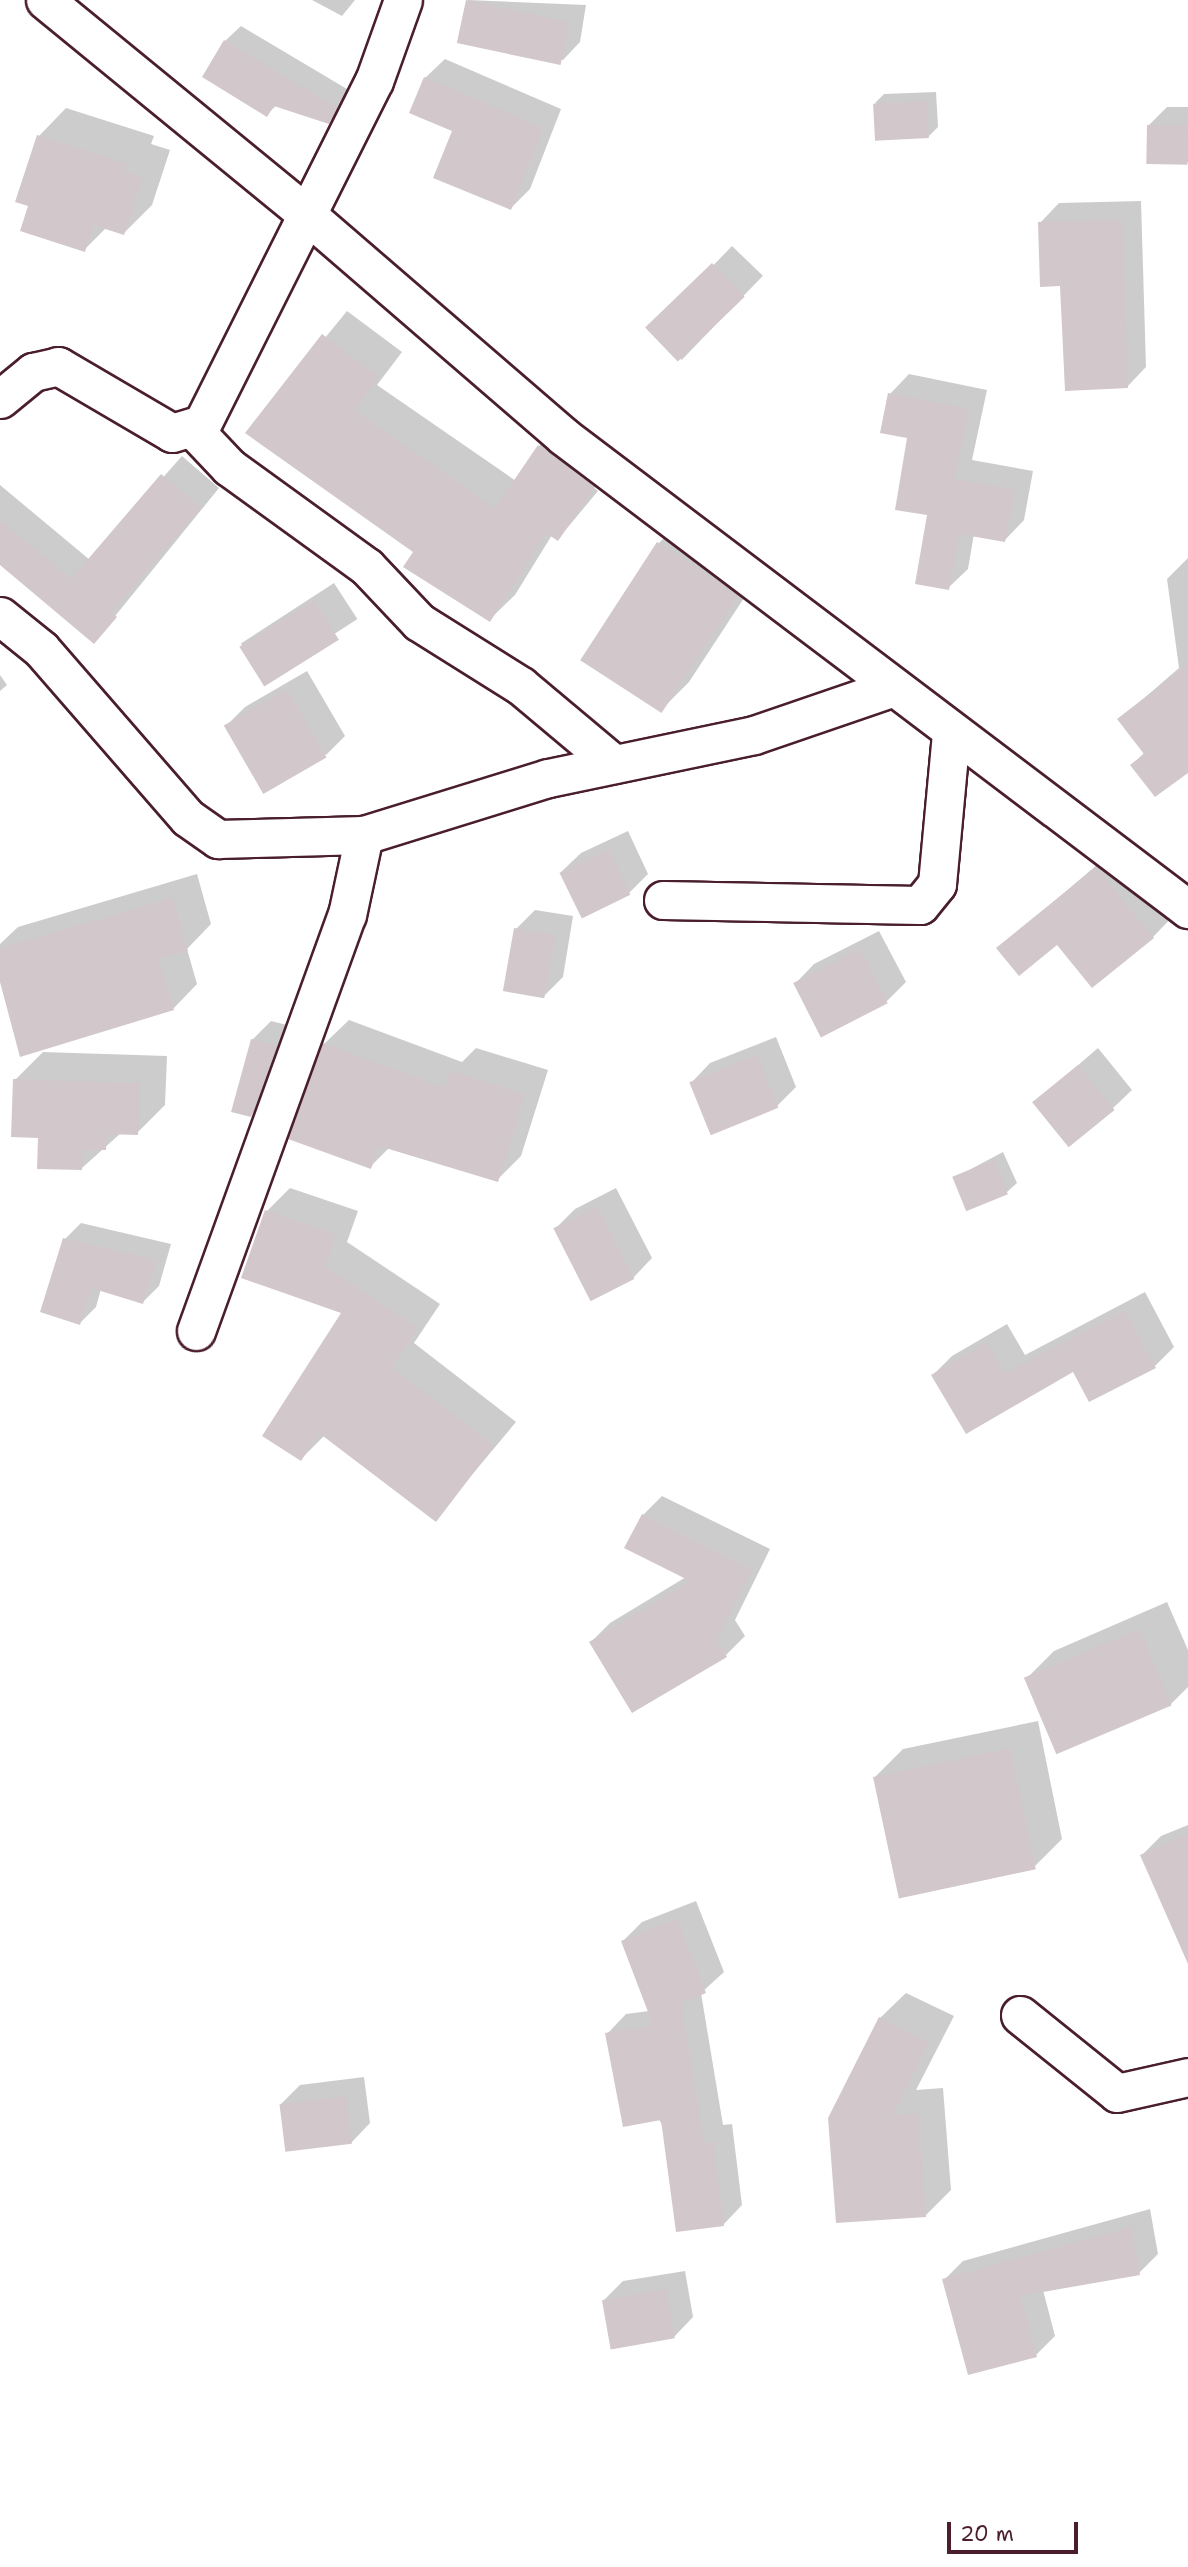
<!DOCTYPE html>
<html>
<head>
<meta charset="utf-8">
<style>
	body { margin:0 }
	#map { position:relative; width:1188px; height:2567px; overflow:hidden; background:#fff; font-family:"Shantell Sans",sans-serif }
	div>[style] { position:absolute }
	.shadow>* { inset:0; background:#0003; transform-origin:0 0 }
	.building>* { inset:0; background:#d2c7cb; transform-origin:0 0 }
	.roads { filter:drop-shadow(2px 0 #4a1f2b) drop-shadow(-2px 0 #4a1f2b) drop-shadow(0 2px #4a1f2b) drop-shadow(0 -2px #4a1f2b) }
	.minor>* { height:37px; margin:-18.5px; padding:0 18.5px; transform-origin:18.5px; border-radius:18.5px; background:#fff }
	span { translate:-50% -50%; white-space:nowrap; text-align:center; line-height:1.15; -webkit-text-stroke:5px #fff; paint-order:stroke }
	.scale { position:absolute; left:947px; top:2522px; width:131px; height:32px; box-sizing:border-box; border:4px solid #4a1f2b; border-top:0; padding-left:9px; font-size:21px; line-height:24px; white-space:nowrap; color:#4a1f2b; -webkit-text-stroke:5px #fff; paint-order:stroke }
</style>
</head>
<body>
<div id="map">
	<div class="shadow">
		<div style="clip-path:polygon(312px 0,355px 0,342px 16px)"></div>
		<div style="clip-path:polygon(468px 0,586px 5px,580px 42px,563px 60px,459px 42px)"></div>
		<div style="clip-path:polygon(241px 26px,352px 92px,344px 106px,329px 122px,277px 105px,267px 114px,225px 41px)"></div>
		<div style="clip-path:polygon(445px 59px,561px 109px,530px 189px,511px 208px,425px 78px)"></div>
		<div style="clip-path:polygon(936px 92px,938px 127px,929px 136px,875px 103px,884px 94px)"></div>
		<div style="clip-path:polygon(1167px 107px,1188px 107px,1188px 163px,1148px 126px)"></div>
		<div style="clip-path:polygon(66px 108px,154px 136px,151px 144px,170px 150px,152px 205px,124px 233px,107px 227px,84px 250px,39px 136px)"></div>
		<div style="clip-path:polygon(1141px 201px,1146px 367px,1127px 387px,1062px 284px,1040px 223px,1059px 203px)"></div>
		<div style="left:732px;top:246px;width:43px;height:117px;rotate:44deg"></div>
		<div style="clip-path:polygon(347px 311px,402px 352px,377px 385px,516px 481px,539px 446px,564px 422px,618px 461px,600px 488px,542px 445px,598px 491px,558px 539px,552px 535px,515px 595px,490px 619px,415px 552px,247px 433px)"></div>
		<div style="clip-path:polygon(909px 374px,987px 390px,972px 460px,1033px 471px,1024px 520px,1005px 540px,974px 534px,968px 569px,948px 588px,909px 437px,890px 394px)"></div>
		<div style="clip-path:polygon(182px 456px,219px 488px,94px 642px,0 563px,0 485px,90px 560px)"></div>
		<div style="clip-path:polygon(686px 516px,765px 566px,689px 682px,661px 710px,659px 543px)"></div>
		<div style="clip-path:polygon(1188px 558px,1188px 770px,1132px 765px,1145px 752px,1120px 719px,1179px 668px,1167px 579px)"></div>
		<div style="left:334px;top:583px;width:43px;height:111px;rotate:57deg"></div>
		<div style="clip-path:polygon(307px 671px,345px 736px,326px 755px,226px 726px,245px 707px)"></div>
		<div style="clip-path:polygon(0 675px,7px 685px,0 691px)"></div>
		<div style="clip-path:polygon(628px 831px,648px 874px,629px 893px,582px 916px,561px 872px,581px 853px)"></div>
		<div style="clip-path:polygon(1125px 841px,1180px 909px,1153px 937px,998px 949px)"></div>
		<div style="clip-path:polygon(197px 874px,211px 924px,187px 949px,197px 984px,173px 1009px,0 977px,0 944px,18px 927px)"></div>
		<div style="clip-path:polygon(535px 910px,573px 916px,563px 977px,544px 996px,516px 929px)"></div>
		<div style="clip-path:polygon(879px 931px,906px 982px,887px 1001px,795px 984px,814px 964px)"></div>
		<div style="clip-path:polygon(349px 1020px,462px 1062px,476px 1048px,548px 1070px,521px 1156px,497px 1180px,390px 1147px,370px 1167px,324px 1044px)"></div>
		<div style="clip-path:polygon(271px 1021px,295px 1027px,270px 1096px,251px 1115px,252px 1040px)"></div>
		<div style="clip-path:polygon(776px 1037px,796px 1087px,777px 1106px,691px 1083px,710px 1063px)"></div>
		<div style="clip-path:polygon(1098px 1048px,1132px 1090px,1112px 1109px,1035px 1102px)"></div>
		<div style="clip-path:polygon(43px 1052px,167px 1056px,165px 1105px,137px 1133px,121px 1133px,82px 1168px,40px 1136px,15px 1080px)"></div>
		<div style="clip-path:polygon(1003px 1152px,1017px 1183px,1007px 1192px,954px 1178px)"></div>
		<div style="clip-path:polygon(290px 1188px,358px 1211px,347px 1242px,440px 1304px,414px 1343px,516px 1422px,435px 1519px,325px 1435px,301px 1459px,343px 1312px,267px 1211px)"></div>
		<div style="clip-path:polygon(616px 1188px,652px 1258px,633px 1278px,556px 1228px,575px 1209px)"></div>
		<div style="clip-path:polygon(81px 1223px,171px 1244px,159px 1286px,143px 1302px,101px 1289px,96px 1307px,80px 1323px,65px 1239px)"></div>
		<div style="clip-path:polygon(1145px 1292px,1174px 1347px,1155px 1366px,1073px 1369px,966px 1431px,933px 1375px,952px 1356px,1007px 1324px,1025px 1355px)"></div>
		<div style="clip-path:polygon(662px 1496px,770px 1549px,735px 1620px,745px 1636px,726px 1655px,591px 1642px,610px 1623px,686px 1577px,643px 1515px)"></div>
		<div style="clip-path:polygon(1167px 1602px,1188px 1650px,1188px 1687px,1171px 1704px,1026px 1679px,1054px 1651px)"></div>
		<div style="clip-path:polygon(1038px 1721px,1062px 1839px,1034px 1867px,875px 1777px,903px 1749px)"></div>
		<div style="clip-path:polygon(1188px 1825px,1188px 1909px,1142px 1855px,1161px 1836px)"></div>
		<div style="clip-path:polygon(696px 1901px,724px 1972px,701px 1993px,723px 2125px,732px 2124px,742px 2205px,723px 2225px,607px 2034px,626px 2014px,649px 2011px,623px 1941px,642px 1922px)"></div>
		<div style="clip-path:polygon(906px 1993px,954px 2016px,916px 2090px,943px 2088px,951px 2190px,926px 2215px,838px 2222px,880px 2018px)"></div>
		<div style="clip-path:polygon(364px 2077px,370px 2123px,351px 2143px,281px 2104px,300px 2085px)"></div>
		<div style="clip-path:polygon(1150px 2209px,1158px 2254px,1139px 2273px,1043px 2290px,1055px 2336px,1036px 2355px,944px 2280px,963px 2261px)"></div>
		<div style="clip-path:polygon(685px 2271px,693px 2317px,674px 2337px,604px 2300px,623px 2281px)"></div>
	</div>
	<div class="building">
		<div style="left:466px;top:0;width:106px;height:44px;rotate:12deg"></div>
		<div style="clip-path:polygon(224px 40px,337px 108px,329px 124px,274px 106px,267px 117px,202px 77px)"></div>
		<div style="clip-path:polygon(424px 77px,543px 128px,511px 210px,433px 178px,452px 131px,409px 113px)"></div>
		<div style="left:927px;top:101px;width:37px;height:54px;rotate:87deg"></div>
		<div style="left:1147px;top:125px;width:41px;height:39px;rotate:1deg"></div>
		<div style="clip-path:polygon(37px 135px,127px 164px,124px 172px,143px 178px,124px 235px,93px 225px,85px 252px,20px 231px,28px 206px,15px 202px)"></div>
		<div style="clip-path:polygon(1122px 219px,1128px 388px,1065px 391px,1060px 286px,1040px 287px,1038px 222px)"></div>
		<div style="left:712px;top:263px;width:47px;height:93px;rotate:46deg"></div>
		<div style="clip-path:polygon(322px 334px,379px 377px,354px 410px,495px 508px,538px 445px,595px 487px,558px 541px,546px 533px,490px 622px,403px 567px,413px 552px,245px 433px)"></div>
		<div style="clip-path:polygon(888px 393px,969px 409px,954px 479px,1015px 490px,1005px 542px,959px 534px,949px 590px,915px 584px,927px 515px,895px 510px,907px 438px,880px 433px)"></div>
		<div style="clip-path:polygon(161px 474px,201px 508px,111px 612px,117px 617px,94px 644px,0 565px,0 520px,71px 579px)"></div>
		<div style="left:657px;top:542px;width:97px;height:141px;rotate:33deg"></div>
		<div style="left:314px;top:600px;width:47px;height:88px;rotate:58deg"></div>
		<div style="clip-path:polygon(1188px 664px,1188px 773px,1155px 797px,1130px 765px,1144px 754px,1117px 719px)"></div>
		<div style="left:287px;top:689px;width:79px;height:73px;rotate:60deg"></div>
		<div style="left:608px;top:849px;width:51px;height:54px;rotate:64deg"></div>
		<div style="clip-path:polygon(1096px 867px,1154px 938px,1092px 988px,1057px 945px,1019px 976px,996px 948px)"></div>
		<div style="clip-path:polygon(172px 898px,188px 951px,158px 959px,174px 1010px,20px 1057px,0 982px,0 948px)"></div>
		<div style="left:514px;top:928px;width:42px;height:64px;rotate:10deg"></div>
		<div style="left:860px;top:949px;width:61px;height:75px;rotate:63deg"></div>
		<div style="clip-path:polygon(251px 1039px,277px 1046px,251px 1117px,231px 1112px)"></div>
		<div style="clip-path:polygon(323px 1043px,445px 1088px,450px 1071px,525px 1094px,498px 1182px,379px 1146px,371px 1169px,288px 1139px)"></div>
		<div style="left:757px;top:1055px;width:57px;height:73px;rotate:68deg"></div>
		<div style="left:1078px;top:1065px;width:58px;height:59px;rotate:51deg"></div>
		<div style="clip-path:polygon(13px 1079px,140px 1083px,138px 1135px,107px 1134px,106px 1150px,83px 1150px,82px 1170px,37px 1169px,38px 1138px,11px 1137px)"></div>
		<div style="left:994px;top:1160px;width:37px;height:45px;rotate:68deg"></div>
		<div style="left:597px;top:1206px;width:82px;height:49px;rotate:63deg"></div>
		<div style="clip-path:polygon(265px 1210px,336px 1235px,325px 1266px,418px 1328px,392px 1367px,494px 1446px,436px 1522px,319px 1433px,301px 1461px,262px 1436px,341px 1313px,241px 1278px)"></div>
		<div style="clip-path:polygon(63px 1238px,156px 1260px,143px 1304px,91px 1288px,80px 1325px,40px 1312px)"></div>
		<div style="clip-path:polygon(1125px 1310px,1156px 1368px,1089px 1402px,1073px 1372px,966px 1434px,931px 1375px,987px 1342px,1005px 1373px)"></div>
		<div style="clip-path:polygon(642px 1514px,752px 1569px,716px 1640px,727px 1657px,632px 1713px,589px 1642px,690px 1581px,624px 1548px)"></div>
		<div style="left:1139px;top:1629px;width:83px;height:125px;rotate:67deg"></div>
		<div style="left:1010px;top:1748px;width:124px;height:140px;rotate:78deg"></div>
		<div style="clip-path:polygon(1188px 1834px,1188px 1964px,1140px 1855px)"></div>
		<div style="clip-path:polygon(677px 1919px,706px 1993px,681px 2003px,704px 2143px,713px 2142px,724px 2226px,676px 2232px,661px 2120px,623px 2127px,605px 2033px,653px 2025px,621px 1941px)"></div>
		<div style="clip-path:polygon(879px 2017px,929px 2042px,893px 2115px,918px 2113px,926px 2217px,836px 2223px,828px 2118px)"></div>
		<div style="left:346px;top:2096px;width:48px;height:67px;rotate:83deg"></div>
		<div style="clip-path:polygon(1131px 2227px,1140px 2275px,1020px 2296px,1037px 2357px,968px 2375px,942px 2279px)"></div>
		<div style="left:666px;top:2289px;width:50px;height:65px;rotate:80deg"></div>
	</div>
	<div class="roads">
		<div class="minor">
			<div style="left:45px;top:0;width:336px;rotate:39.3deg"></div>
			<div style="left:305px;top:213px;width:341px;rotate:40.8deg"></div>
			<div style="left:563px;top:436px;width:784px;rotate:37.12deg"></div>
			<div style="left:0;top:399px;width:43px;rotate:-39.3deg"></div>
			<div style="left:33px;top:372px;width:26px;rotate:-13deg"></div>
			<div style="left:58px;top:366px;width:132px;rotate:30.4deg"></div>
			<div style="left:172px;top:433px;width:31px;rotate:-17deg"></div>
			<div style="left:202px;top:424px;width:384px;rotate:-63.4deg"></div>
			<div style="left:374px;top:81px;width:86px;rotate:-70.3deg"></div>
			<div style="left:194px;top:430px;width:51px;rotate:46.6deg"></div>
			<div style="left:229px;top:467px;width:170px;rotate:35.9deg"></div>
			<div style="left:367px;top:567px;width:76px;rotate:46.6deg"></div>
			<div style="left:419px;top:622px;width:120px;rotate:32.1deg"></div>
			<div style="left:521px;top:686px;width:121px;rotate:40deg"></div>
			<div style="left:0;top:616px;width:53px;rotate:38.8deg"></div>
			<div style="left:41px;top:649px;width:224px;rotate:49deg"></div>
			<div style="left:188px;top:818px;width:37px;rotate:35deg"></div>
			<div style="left:218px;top:839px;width:146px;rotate:-1.6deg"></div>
			<div style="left:364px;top:835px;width:193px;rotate:-17.2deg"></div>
			<div style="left:548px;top:778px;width:210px;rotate:-11.8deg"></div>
			<div style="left:754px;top:735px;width:145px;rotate:-18.9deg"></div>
			<div style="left:663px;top:900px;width:257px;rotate:1.1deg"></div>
			<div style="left:920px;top:905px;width:27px;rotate:-51deg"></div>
			<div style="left:937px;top:884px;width:152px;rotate:-84.7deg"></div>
			<div style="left:196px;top:1331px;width:443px;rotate:-70.1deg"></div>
			<div style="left:347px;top:915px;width:82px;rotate:-78deg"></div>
			<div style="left:1020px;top:2015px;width:124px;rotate:38.8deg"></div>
			<div style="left:1117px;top:2093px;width:73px;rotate:-12.7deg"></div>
		</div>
	</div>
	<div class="scale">20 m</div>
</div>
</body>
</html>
